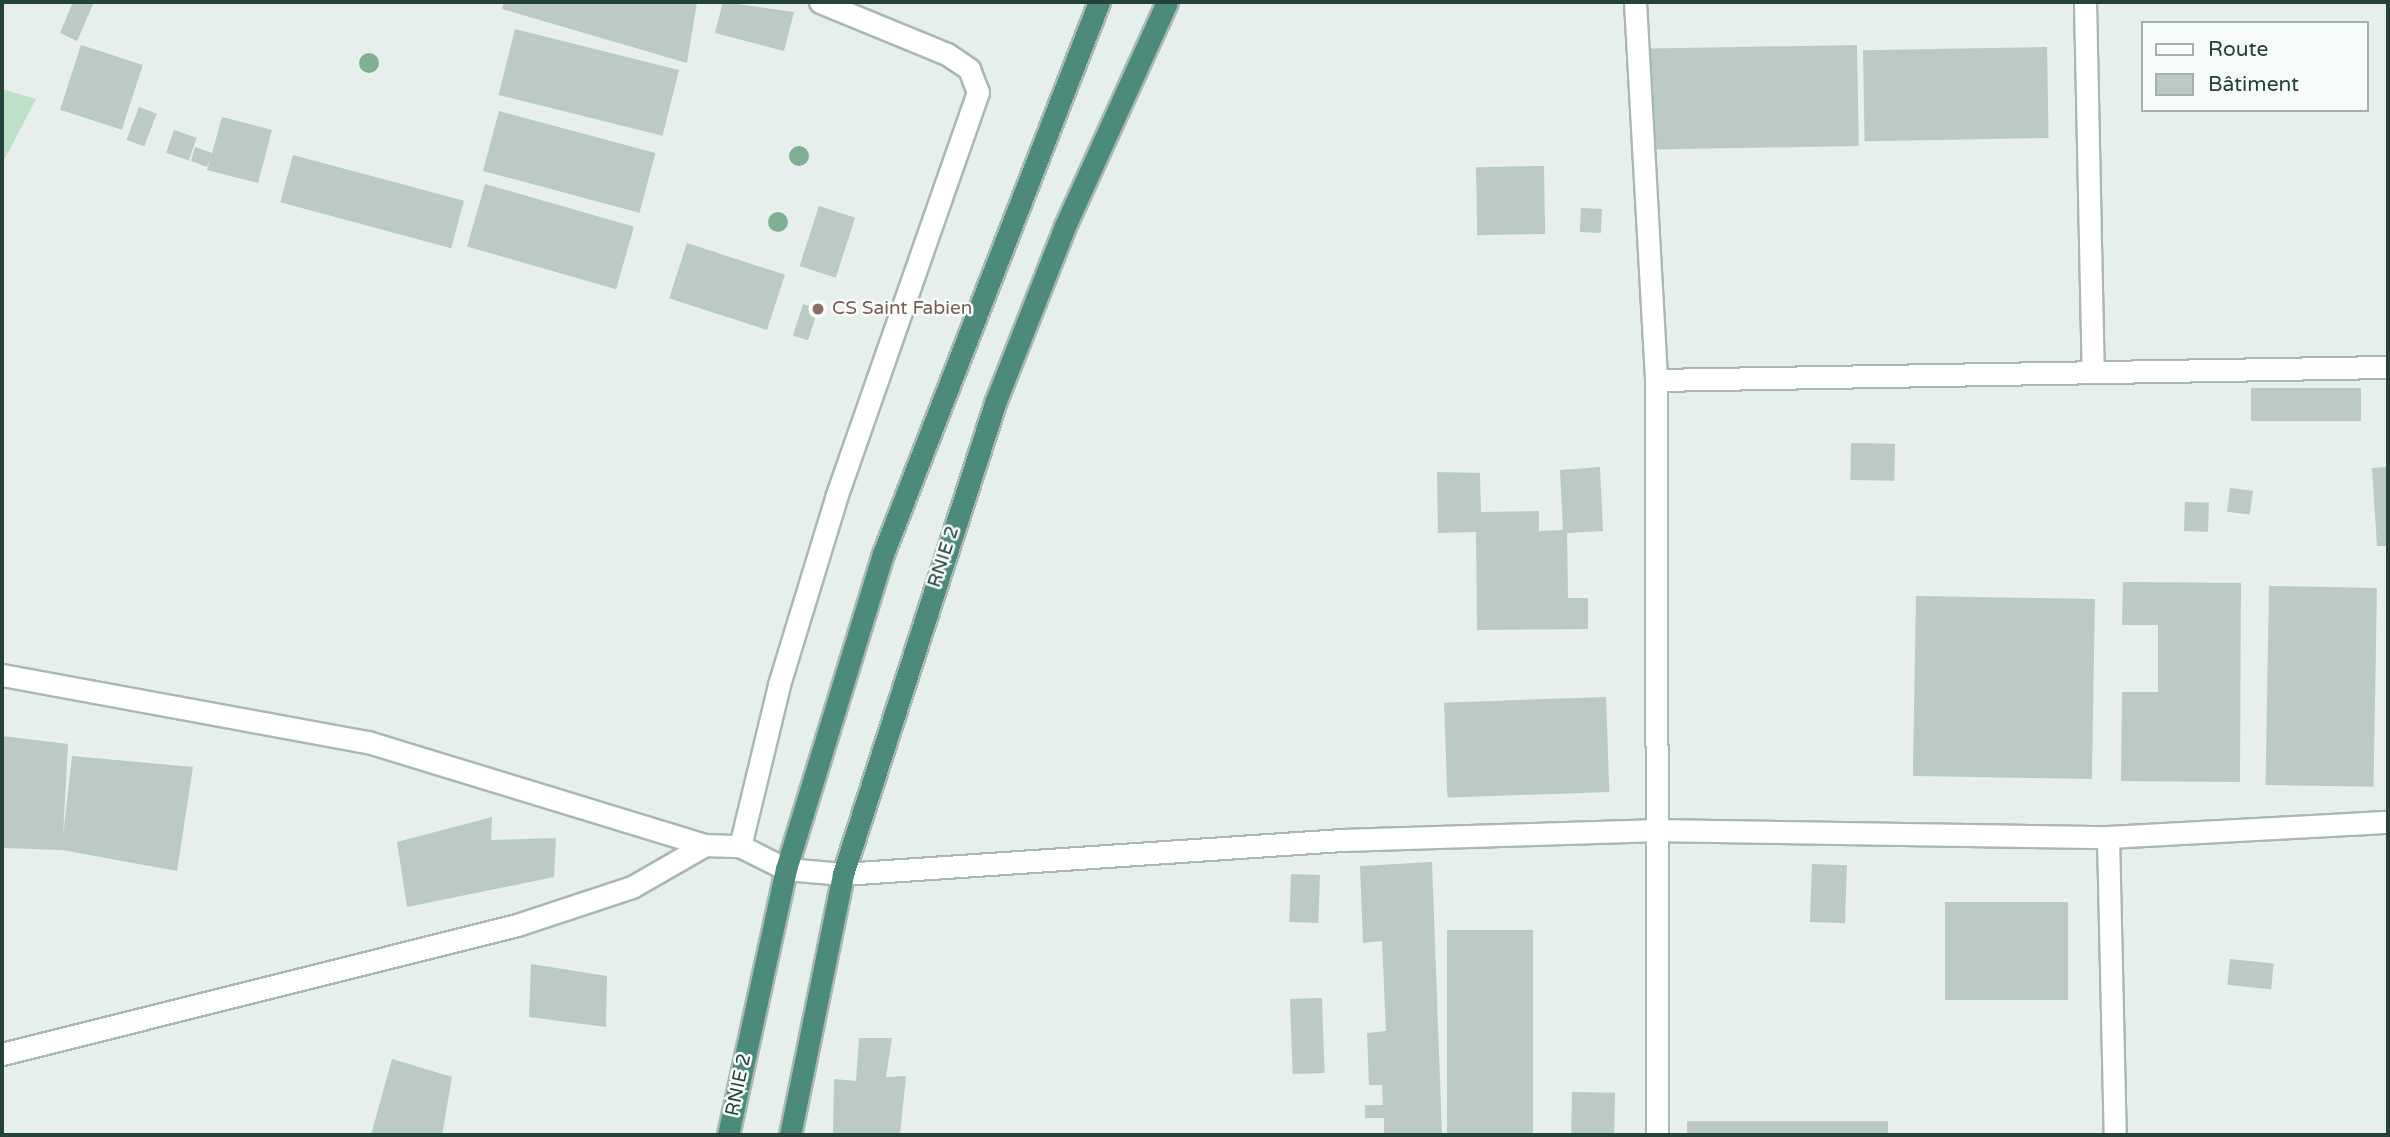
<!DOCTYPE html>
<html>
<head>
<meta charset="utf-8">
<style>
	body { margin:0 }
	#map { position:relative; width:2390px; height:1137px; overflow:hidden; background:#e6efeb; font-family:"Varela Round",sans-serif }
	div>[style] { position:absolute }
	.green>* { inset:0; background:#bfe0c8 }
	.building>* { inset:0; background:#bbcac4; transform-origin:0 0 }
	.roads { filter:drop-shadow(2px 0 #a8b8b2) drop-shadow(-2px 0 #a8b8b2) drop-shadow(0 2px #a8b8b2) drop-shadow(0 -2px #a8b8b2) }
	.minor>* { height:21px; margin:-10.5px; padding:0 10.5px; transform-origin:10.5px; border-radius:10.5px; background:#fff }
	.trunk>* { height:21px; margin:-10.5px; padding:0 10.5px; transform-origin:10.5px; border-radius:10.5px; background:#4c8a7c }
	.trees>* { width:20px; height:20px; margin:-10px; border-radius:50%; background:#80af93 }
	.dots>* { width:19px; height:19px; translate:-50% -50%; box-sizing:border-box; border:4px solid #f7fbf9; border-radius:50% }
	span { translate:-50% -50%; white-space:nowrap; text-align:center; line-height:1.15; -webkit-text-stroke:5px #f7fbf9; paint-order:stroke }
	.education-label { font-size:19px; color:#785e54 }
	.left { translate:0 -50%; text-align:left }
	.street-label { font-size:19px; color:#24423a }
	.frame { position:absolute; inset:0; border:4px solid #24423a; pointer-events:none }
	.legend { position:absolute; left:2141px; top:21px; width:228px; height:91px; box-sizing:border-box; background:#f7fbf9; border:2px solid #a3b1ad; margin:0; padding:9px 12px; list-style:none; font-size:21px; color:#24423a }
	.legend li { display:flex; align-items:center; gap:14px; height:35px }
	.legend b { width:35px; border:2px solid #a3b1ad }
</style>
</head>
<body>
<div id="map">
	<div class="green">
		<div style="clip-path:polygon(2px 89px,36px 99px,2px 164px)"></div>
	</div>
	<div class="building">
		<div style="clip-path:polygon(73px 2px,94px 2px,77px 41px,60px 33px)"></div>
		<div style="clip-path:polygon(504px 2px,697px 2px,687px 63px,502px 9px)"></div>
		<div style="clip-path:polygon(723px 2px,794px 12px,784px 51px,715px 33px)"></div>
		<div style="left:515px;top:29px;width:169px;height:68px;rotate:14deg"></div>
		<div style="left:81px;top:45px;width:65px;height:68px;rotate:18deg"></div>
		<div style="left:1857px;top:45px;width:101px;height:207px;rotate:89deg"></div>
		<div style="left:2047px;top:47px;width:91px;height:184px;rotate:89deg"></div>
		<div style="left:139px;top:107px;width:19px;height:35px;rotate:21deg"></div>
		<div style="left:499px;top:111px;width:162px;height:62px;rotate:15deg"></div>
		<div style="clip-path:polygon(222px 117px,272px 130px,258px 183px,207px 170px,211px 157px,207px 167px,191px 161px,195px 147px,212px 153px)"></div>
		<div style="left:174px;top:130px;width:24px;height:24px;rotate:19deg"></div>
		<div style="left:293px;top:155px;width:177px;height:49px;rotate:15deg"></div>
		<div style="left:1544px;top:166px;width:68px;height:68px;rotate:89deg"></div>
		<div style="left:485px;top:184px;width:155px;height:65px;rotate:16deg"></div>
		<div style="left:819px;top:206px;width:38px;height:63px;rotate:18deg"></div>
		<div style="left:1581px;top:208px;width:21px;height:24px;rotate:3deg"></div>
		<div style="left:687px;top:243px;width:103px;height:58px;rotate:18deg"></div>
		<div style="left:803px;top:304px;width:16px;height:33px;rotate:18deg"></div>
		<div style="left:2361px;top:388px;width:33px;height:110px;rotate:90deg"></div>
		<div style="left:1851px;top:443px;width:44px;height:37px;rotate:1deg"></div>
		<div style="clip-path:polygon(1600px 467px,1603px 531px,1567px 533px,1568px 598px,1588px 598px,1588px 629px,1477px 630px,1476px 532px,1438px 533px,1437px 472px,1480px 473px,1481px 512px,1539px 511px,1539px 531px,1563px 530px,1560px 470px)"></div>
		<div style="clip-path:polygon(2388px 467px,2388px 546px,2377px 546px,2372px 468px)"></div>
		<div style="left:2230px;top:488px;width:23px;height:24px;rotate:7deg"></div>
		<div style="left:2185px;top:502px;width:24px;height:29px;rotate:2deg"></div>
		<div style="clip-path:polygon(2123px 582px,2241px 583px,2240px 782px,2121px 781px,2122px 692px,2158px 692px,2158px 625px,2122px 625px)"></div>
		<div style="left:2269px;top:586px;width:108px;height:199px;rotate:1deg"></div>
		<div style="left:1916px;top:596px;width:179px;height:180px;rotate:1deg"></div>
		<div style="left:1606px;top:697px;width:95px;height:162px;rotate:88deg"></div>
		<div style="clip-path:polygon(2px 736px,68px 744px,63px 837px,72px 756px,193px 767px,177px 871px,62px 850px,2px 848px)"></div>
		<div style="clip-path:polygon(492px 817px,491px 840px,556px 838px,554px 877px,407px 907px,397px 842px)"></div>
		<div style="clip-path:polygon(1432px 862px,1442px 1135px,1384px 1135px,1384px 1118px,1365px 1118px,1365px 1105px,1383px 1105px,1382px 1085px,1369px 1085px,1367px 1033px,1386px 1031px,1382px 941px,1363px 943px,1360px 866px)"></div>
		<div style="left:1812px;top:864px;width:35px;height:58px;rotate:2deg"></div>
		<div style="left:1291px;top:874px;width:29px;height:48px;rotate:2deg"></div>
		<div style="left:1945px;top:902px;width:123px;height:98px"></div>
		<div style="left:1447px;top:930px;width:86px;height:205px"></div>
		<div style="left:2230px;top:959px;width:44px;height:26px;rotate:6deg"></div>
		<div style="clip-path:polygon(531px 964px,607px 976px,606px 1027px,529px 1017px)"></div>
		<div style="left:1322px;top:998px;width:75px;height:32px;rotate:88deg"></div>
		<div style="clip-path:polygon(859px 1038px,892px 1038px,886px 1077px,906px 1076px,900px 1135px,833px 1135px,834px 1079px,856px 1081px)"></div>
		<div style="clip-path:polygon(392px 1059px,452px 1077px,442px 1135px,371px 1135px)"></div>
		<div style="left:1572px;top:1092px;width:43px;height:43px;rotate:1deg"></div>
		<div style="left:1888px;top:1121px;width:14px;height:201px;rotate:90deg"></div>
	</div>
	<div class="roads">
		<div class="minor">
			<div style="left:820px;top:2px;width:137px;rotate:22.3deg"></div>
			<div style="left:947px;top:54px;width:27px;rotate:34deg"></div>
			<div style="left:969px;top:69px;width:25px;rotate:69deg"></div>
			<div style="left:978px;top:92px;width:430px;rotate:109.3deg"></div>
			<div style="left:836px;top:498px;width:195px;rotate:107deg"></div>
			<div style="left:779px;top:685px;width:166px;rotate:103.6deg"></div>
			<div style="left:740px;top:846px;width:51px;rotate:26.6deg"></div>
			<div style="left:786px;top:869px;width:57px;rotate:5deg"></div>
			<div style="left:843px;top:874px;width:500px;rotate:-3.9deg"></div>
			<div style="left:1342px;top:840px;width:310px;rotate:-1.8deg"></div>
			<div style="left:1652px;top:830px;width:456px;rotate:0.9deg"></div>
			<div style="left:2108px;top:837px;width:280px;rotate:-3.1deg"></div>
			<div style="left:1635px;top:2px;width:379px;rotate:86.8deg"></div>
			<div style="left:1656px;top:380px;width:755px;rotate:89.92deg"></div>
			<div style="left:2085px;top:2px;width:370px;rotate:88.8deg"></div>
			<div style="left:1656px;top:380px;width:732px;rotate:-1.02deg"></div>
			<div style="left:2px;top:675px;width:372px;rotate:10.4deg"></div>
			<div style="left:368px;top:742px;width:352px;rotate:17deg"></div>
			<div style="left:2108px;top:837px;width:298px;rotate:88.7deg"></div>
			<div style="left:2px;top:1054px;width:531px;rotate:-14.06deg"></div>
			<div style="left:517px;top:925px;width:121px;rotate:-18.3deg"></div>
			<div style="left:632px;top:887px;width:84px;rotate:-29.9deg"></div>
			<div style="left:705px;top:845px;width:35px;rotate:2deg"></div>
		</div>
		<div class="trunk">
			<div style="left:728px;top:1135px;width:272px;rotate:-77.7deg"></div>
			<div style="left:786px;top:869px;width:330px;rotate:-72.9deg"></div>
			<div style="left:883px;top:554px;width:593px;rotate:-68.63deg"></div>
			<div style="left:790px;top:1135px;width:266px;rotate:-78.5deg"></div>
			<div style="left:843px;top:874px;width:495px;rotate:-72.1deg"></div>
			<div style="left:995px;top:403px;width:190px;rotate:-68.4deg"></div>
			<div style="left:1065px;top:226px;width:246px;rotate:-65.5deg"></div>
		</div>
	</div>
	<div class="trees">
		<div style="left:369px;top:63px"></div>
		<div style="left:799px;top:156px"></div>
		<div style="left:778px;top:222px"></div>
	</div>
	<div class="dots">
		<div style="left:818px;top:309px;background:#8d6e63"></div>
	</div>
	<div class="education-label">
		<span class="left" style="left:832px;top:309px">CS Saint Fabien</span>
	</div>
	<div class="street-label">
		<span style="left:944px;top:557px;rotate:-72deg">RNIE 2</span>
		<span style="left:739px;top:1085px;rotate:-78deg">RNIE 2</span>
	</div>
	<div class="frame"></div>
	<ul class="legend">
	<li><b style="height:9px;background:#fff"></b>Route</li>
	<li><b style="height:19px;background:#bbcac4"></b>Bâtiment</li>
	</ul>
</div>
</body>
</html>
